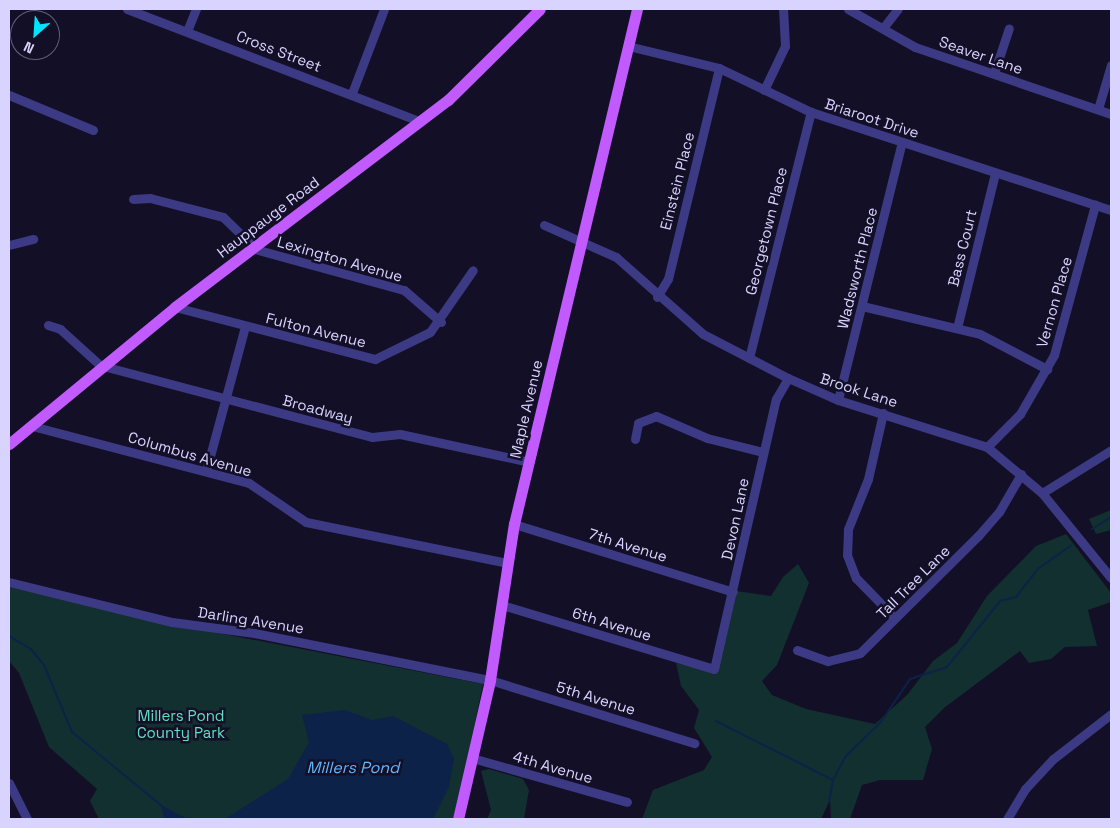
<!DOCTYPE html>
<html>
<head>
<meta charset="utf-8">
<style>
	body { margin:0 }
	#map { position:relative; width:1120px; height:828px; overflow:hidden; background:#130f26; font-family:"Space Grotesk",sans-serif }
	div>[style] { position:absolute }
	.green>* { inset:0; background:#12302f }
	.water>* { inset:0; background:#0c2248 }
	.stream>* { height:2px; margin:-1px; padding:0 1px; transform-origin:1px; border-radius:1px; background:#0c2248 }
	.minor>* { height:9px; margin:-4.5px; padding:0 4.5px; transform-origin:4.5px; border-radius:4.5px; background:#3d3a85 }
	.major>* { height:11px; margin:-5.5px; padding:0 5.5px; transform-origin:5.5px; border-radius:5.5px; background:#c25bff }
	span { translate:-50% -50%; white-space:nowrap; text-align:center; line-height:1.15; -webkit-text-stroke:5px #130f26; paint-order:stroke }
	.street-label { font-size:15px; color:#d9d4ff }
	.park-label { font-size:15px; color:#5fe0c0 }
	.water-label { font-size:16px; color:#62b6ff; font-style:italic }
	.frame { position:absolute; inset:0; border:10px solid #d9d4ff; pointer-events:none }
	.north { position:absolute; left:10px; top:10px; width:50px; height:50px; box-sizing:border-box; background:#130f26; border:1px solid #625e7d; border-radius:50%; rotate:206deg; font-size:14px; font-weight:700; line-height:20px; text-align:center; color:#d9d4ff }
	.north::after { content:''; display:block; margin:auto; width:18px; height:22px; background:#00e5ff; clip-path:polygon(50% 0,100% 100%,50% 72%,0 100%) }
</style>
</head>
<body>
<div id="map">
	<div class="green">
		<div style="clip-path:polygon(1111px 510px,1111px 530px,1096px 534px,1089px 519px)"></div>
		<div style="clip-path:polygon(1066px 534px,1111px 593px,1111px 602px,1088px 610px,1097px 646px,1065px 647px,1051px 659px,1029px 663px,1020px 651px,944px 708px,925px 727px,932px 749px,923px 780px,880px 780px,862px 785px,850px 819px,831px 819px,830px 800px,821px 819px,642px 819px,653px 790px,704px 770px,712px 757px,694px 728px,699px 710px,681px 686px,676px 663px,717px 672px,736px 591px,771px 596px,783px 577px,798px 564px,809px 583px,777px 665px,762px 681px,772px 695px,806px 709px,875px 724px,908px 694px,933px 661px,957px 643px,987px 596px,1036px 546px)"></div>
		<div style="clip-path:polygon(9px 587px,172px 624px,483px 684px,455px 819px,99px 819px,90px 801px,97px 789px,49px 747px,19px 673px,9px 661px)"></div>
		<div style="clip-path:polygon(489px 769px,523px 779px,529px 790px,524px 819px,487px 819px,491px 810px,481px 771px)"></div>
	</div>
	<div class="water">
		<div style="clip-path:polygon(345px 710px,372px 720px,393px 716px,447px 744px,454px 758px,449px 787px,433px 819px,225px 819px,288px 779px,309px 742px,302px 715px)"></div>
		<div style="clip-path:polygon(161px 805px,187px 819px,164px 819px)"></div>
	</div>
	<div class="stream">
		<div style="left:1092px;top:529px;width:22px;rotate:-32deg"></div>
		<div style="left:9px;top:636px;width:26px;rotate:31deg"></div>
		<div style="left:31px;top:649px;width:21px;rotate:51deg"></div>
		<div style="left:44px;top:665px;width:73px;rotate:67.3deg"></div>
		<div style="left:72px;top:732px;width:118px;rotate:39.5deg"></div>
		<div style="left:716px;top:721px;width:131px;rotate:26.8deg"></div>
		<div style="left:833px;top:780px;width:22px;rotate:100deg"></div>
		<div style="left:833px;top:780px;width:27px;rotate:-62deg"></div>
		<div style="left:846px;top:756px;width:49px;rotate:-44.2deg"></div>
		<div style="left:881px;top:722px;width:52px;rotate:-56deg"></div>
		<div style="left:910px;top:679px;width:39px;rotate:-18deg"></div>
		<div style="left:947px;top:667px;width:85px;rotate:-51.2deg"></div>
		<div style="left:1000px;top:601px;width:16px;rotate:-14deg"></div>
		<div style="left:1016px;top:597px;width:37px;rotate:-52deg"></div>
		<div style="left:1039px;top:568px;width:39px;rotate:-35deg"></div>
	</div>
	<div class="minor">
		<div style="left:127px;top:9px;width:313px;rotate:21deg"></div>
		<div style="left:848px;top:9px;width:77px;rotate:29.6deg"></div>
		<div style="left:915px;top:47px;width:207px;rotate:18.9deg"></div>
		<div style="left:883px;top:28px;width:24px;rotate:-52deg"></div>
		<div style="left:187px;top:31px;width:24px;rotate:-68deg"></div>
		<div style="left:628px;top:46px;width:94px;rotate:13.6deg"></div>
		<div style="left:719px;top:68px;width:102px;rotate:25.6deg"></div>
		<div style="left:811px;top:112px;width:316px;rotate:18.1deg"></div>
		<div style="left:994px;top:73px;width:47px;rotate:-71.6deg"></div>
		<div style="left:764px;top:90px;width:49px;rotate:-64.5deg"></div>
		<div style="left:785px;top:46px;width:37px;rotate:-93deg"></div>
		<div style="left:352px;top:93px;width:90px;rotate:-69.1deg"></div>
		<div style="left:9px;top:95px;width:91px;rotate:22.6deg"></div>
		<div style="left:1098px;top:109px;width:46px;rotate:-73.5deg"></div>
		<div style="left:133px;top:199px;width:17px;rotate:-3deg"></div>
		<div style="left:150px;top:198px;width:75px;rotate:14.6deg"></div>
		<div style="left:223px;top:217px;width:42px;rotate:44deg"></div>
		<div style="left:544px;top:225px;width:79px;rotate:24deg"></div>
		<div style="left:616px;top:257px;width:116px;rotate:41.5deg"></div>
		<div style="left:703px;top:334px;width:96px;rotate:27.4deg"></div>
		<div style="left:788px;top:378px;width:55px;rotate:23.7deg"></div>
		<div style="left:838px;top:400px;width:156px;rotate:17.5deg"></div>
		<div style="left:987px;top:447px;width:72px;rotate:39.9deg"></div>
		<div style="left:1042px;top:493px;width:109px;rotate:50.9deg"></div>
		<div style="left:9px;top:245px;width:25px;rotate:-14deg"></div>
		<div style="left:251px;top:248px;width:159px;rotate:15.4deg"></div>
		<div style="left:404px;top:290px;width:49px;rotate:40.9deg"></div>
		<div style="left:657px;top:297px;width:21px;rotate:-59deg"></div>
		<div style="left:668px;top:279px;width:217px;rotate:-76.4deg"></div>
		<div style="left:862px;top:306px;width:121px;rotate:13.3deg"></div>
		<div style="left:980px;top:334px;width:76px;rotate:27.6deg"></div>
		<div style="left:175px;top:307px;width:207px;rotate:14.6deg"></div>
		<div style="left:375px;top:359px;width:61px;rotate:-26.1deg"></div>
		<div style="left:430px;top:332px;width:75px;rotate:-55.3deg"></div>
		<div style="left:48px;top:325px;width:13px;rotate:18deg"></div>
		<div style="left:60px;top:329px;width:57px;rotate:42.1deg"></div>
		<div style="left:957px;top:328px;width:160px;rotate:-76.2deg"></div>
		<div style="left:749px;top:358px;width:254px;rotate:-75.9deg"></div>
		<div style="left:103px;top:366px;width:278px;rotate:14.8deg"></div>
		<div style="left:372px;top:437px;width:28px;rotate:-6deg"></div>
		<div style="left:400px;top:434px;width:132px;rotate:12.2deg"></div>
		<div style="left:838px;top:400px;width:266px;rotate:-76.1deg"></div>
		<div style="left:883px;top:413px;width:68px;rotate:102.8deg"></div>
		<div style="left:868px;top:479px;width:54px;rotate:111.8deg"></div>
		<div style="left:848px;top:529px;width:26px;rotate:92deg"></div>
		<div style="left:847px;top:555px;width:25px;rotate:69deg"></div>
		<div style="left:856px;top:578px;width:56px;rotate:45.7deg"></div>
		<div style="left:32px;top:426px;width:224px;rotate:14.7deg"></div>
		<div style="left:249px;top:483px;width:69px;rotate:34.4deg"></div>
		<div style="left:306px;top:522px;width:205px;rotate:11.5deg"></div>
		<div style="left:635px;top:439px;width:16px;rotate:-79deg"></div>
		<div style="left:638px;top:423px;width:19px;rotate:-21deg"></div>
		<div style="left:656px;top:416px;width:56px;rotate:23.3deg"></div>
		<div style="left:707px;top:438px;width:58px;rotate:14deg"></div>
		<div style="left:987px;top:447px;width:47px;rotate:-45deg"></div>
		<div style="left:1020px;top:414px;width:68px;rotate:-60deg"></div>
		<div style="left:1054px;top:355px;width:156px;rotate:-74.7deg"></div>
		<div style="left:206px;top:471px;width:150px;rotate:-74.9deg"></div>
		<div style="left:1042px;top:493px;width:81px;rotate:-31.9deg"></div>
		<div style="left:514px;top:524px;width:229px;rotate:17.2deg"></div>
		<div style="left:9px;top:582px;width:168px;rotate:13.8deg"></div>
		<div style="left:172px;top:622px;width:83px;rotate:7.6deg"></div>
		<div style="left:254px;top:633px;width:241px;rotate:11.3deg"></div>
		<div style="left:490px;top:680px;width:214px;rotate:17.2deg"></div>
		<div style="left:502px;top:605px;width:221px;rotate:16.8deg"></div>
		<div style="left:714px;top:669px;width:277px;rotate:-77.1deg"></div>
		<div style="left:776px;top:399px;width:24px;rotate:-60deg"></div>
		<div style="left:797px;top:650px;width:33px;rotate:20deg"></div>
		<div style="left:828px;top:661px;width:33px;rotate:-14deg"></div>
		<div style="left:860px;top:653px;width:166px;rotate:-44.8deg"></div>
		<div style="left:978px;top:536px;width:32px;rotate:-49deg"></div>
		<div style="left:999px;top:512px;width:44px;rotate:-59.9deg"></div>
		<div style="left:472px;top:758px;width:161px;rotate:15.8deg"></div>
		<div style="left:9px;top:783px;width:40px;rotate:63.4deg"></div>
		<div style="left:1007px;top:819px;width:35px;rotate:-59deg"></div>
		<div style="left:1025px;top:789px;width:41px;rotate:-47deg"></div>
		<div style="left:1053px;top:759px;width:73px;rotate:-37.8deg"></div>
	</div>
	<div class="major">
		<div style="left:9px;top:444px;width:215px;rotate:-39.5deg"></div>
		<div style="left:175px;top:307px;width:343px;rotate:-37.2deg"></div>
		<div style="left:448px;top:100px;width:129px;rotate:-44.7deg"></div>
		<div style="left:458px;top:819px;width:143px;rotate:-77deg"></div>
		<div style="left:490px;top:680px;width:158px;rotate:-81.3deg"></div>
		<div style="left:514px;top:524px;width:529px;rotate:-76.57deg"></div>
	</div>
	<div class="street-label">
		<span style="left:279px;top:51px;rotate:21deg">Cross Street</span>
		<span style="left:981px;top:55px;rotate:19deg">Seaver Lane</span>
		<span style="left:872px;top:118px;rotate:18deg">Briaroot Drive</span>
		<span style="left:677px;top:181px;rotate:-76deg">Einstein Place</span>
		<span style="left:268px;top:217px;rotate:-37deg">Hauppauge Road</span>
		<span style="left:766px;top:231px;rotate:-76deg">Georgetown Place</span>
		<span style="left:962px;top:248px;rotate:-76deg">Bass Court</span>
		<span style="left:340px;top:259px;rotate:16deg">Lexington Avenue</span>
		<span style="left:857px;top:268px;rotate:-76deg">Wadsworth Place</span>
		<span style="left:1054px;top:302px;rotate:-74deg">Vernon Place</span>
		<span style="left:316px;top:330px;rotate:14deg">Fulton Avenue</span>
		<span style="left:859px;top:390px;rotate:18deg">Brook Lane</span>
		<span style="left:318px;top:409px;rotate:15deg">Broadway</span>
		<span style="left:526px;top:409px;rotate:-77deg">Maple Avenue</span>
		<span style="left:190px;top:454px;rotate:16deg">Columbus Avenue</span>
		<span style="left:735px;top:519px;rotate:-78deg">Devon Lane</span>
		<span style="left:628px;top:545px;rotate:17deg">7th Avenue</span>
		<span style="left:913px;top:582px;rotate:-45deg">Tall Tree Lane</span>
		<span style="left:251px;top:620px;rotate:9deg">Darling Avenue</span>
		<span style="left:612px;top:624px;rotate:17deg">6th Avenue</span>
		<span style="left:596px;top:698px;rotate:17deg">5th Avenue</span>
		<span style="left:553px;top:767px;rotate:16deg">4th Avenue</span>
	</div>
	<div class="park-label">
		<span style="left:181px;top:724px">Millers Pond<br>County Park</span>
	</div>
	<div class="water-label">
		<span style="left:353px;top:768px">Millers Pond</span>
	</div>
	<div class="frame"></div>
	<div class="north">N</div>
</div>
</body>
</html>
